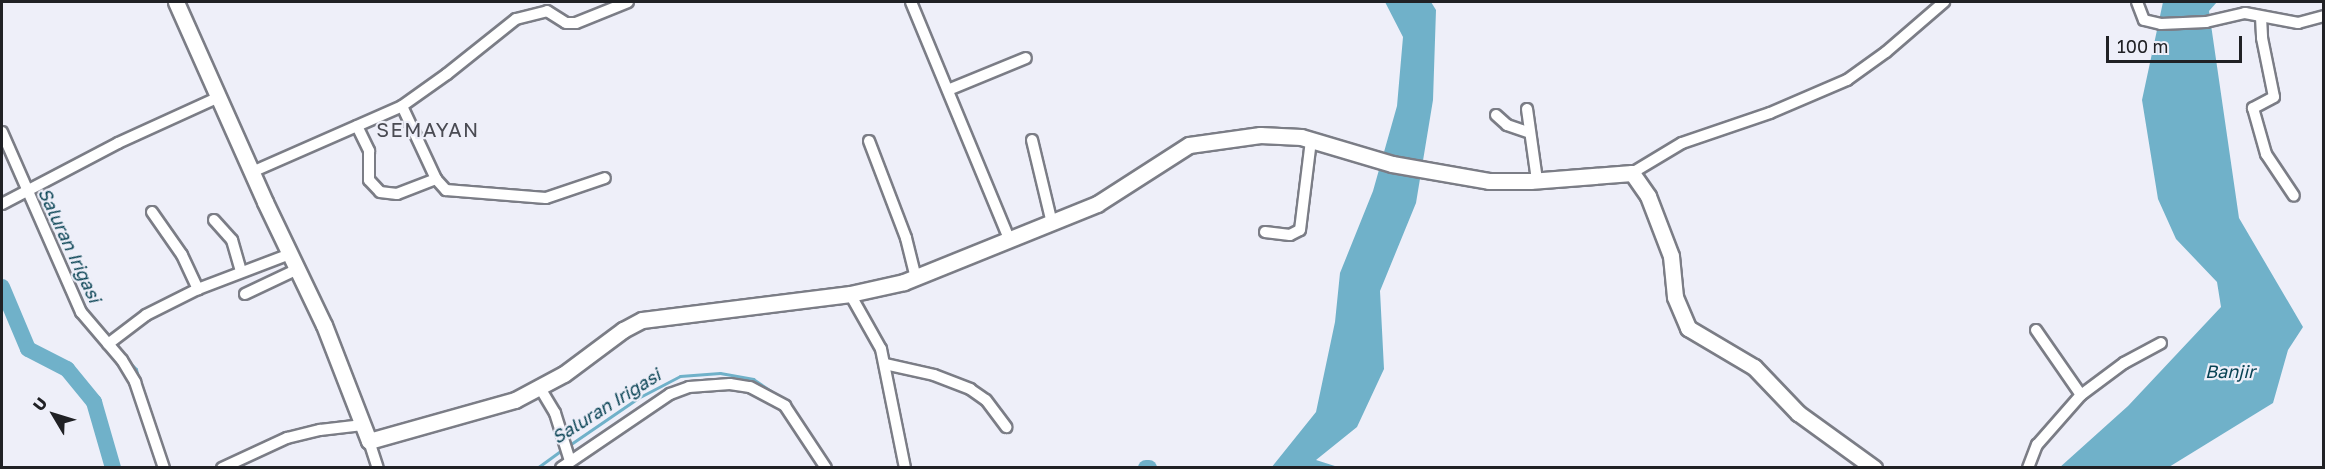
<!DOCTYPE html>
<html>
<head>
<meta charset="utf-8">
<style>
	body { margin:0 }
	#map { position:relative; width:2325px; height:469px; overflow:hidden; background:#eeeff9; font-family:"Golos Text",sans-serif }
	div>[style] { position:absolute }
	.water>* { inset:0; background:#70b1c9 }
	.stream>* { height:3px; margin:-1.5px; padding:0 1.5px; transform-origin:1.5px; border-radius:1.5px; background:#70b1c9 }
	.river>* { height:16px; margin:-8px; padding:0 8px; transform-origin:8px; border-radius:8px; background:#70b1c9 }
	.roads { filter:drop-shadow(2px 0 #7b7d86) drop-shadow(-2px 0 #7b7d86) drop-shadow(0 2px #7b7d86) drop-shadow(0 -2px #7b7d86) }
	.street>* { height:10px; margin:-5px; padding:0 5px; transform-origin:5px; border-radius:5px; background:#fff }
	.secondary>* { height:15px; margin:-7.5px; padding:0 7.5px; transform-origin:7.5px; border-radius:7.5px; background:#fff }
	span { translate:-50% -50%; white-space:nowrap; text-align:center; line-height:1.15; -webkit-text-stroke:4.5px #eeeff9; paint-order:stroke }
	.water-label { font-size:18px; color:#094354; font-style:italic }
	.quarter-label { font-size:20px; color:#4a4b53; letter-spacing:1.5px }
	.frame { position:absolute; inset:0; border:3px solid #202125; pointer-events:none }
	.north { position:absolute; left:24px; top:385px; width:60px; height:60px; -webkit-text-stroke:4px #eeeff9; paint-order:stroke; rotate:308deg; font-size:16px; font-weight:700; line-height:24px; text-align:center; color:#202125 }
	.north::after { content:''; display:block; margin:auto; width:21px; height:27px; background:#202125; clip-path:polygon(50% 0,100% 100%,50% 72%,0 100%) }
	.scale { position:absolute; left:2106px; top:36px; width:136px; height:27px; box-sizing:border-box; border:3px solid #202125; border-top:0; padding-left:8px; font-size:18px; line-height:21px; white-space:nowrap; color:#202125; -webkit-text-stroke:4px #eeeff9; paint-order:stroke }
</style>
</head>
<body>
<div id="map">
	<div class="water">
		<div style="clip-path:polygon(1385px 2px,1431px 2px,1436px 10px,1433px 100px,1416px 203px,1380px 291px,1384px 369px,1357px 427px,1316px 460px,1338px 467px,1271px 468px,1316px 412px,1335px 322px,1340px 273px,1373px 191px,1397px 106px,1403px 37px)"></div>
		<div style="clip-path:polygon(2163px 2px,2217px 2px,2209px 11px,2239px 218px,2303px 327px,2288px 350px,2273px 403px,2169px 467px,2059px 468px,2128px 406px,2221px 307px,2217px 282px,2176px 239px,2158px 199px,2142px 100px)"></div>
	</div>
	<div class="stream">
		<div style="left:128px;top:361px;width:11px;rotate:45deg"></div>
		<div style="left:136px;top:369px;width:12px;rotate:76deg"></div>
		<div style="left:568px;top:446px;width:85px;rotate:-34.4deg"></div>
		<div style="left:638px;top:398px;width:47px;rotate:-27.6deg"></div>
		<div style="left:680px;top:376px;width:40px;rotate:-4.3deg"></div>
		<div style="left:720px;top:373px;width:34px;rotate:10deg"></div>
		<div style="left:753px;top:379px;width:40px;rotate:34deg"></div>
		<div style="left:537px;top:468px;width:31px;rotate:-36deg"></div>
	</div>
	<div class="river">
		<div style="left:2px;top:287px;width:67px;rotate:67.2deg"></div>
		<div style="left:28px;top:349px;width:44px;rotate:27.1deg"></div>
		<div style="left:67px;top:369px;width:43px;rotate:50.7deg"></div>
		<div style="left:94px;top:402px;width:69px;rotate:73.9deg"></div>
		<div style="left:1146px;top:468px;width:3px"></div>
	</div>
	<div class="roads">
		<div class="street">
			<div style="left:911px;top:2px;width:256px;rotate:67.5deg"></div>
			<div style="left:2137px;top:2px;width:19px;rotate:69deg"></div>
			<div style="left:2144px;top:20px;width:17px;rotate:13deg"></div>
			<div style="left:2161px;top:24px;width:45px;rotate:-2.5deg"></div>
			<div style="left:2206px;top:22px;width:40px;rotate:-13deg"></div>
			<div style="left:2245px;top:13px;width:54px;rotate:10.7deg"></div>
			<div style="left:2298px;top:23px;width:27px;rotate:-15deg"></div>
			<div style="left:2261px;top:17px;width:21px;rotate:87deg"></div>
			<div style="left:2262px;top:38px;width:60px;rotate:78.5deg"></div>
			<div style="left:2274px;top:97px;width:24px;rotate:152deg"></div>
			<div style="left:2253px;top:108px;width:48px;rotate:74.2deg"></div>
			<div style="left:2266px;top:154px;width:50px;rotate:56.3deg"></div>
			<div style="left:948px;top:90px;width:84px;rotate:-22.3deg"></div>
			<div style="left:402px;top:106px;width:81px;rotate:65deg"></div>
			<div style="left:436px;top:179px;width:15px;rotate:48deg"></div>
			<div style="left:446px;top:190px;width:100px;rotate:4.6deg"></div>
			<div style="left:546px;top:198px;width:62px;rotate:-18.7deg"></div>
			<div style="left:1527px;top:109px;width:72px;rotate:82deg"></div>
			<div style="left:1496px;top:115px;width:15px;rotate:42deg"></div>
			<div style="left:1507px;top:125px;width:24px;rotate:19deg"></div>
			<div style="left:357px;top:126px;width:28px;rotate:64deg"></div>
			<div style="left:369px;top:151px;width:29px;rotate:90deg"></div>
			<div style="left:369px;top:180px;width:16px;rotate:47deg"></div>
			<div style="left:380px;top:192px;width:17px;rotate:7deg"></div>
			<div style="left:397px;top:194px;width:42px;rotate:-21deg"></div>
			<div style="left:2px;top:132px;width:197px;rotate:66.3deg"></div>
			<div style="left:81px;top:312px;width:63px;rotate:49.5deg"></div>
			<div style="left:122px;top:360px;width:26px;rotate:59deg"></div>
			<div style="left:135px;top:382px;width:91px;rotate:71.4deg"></div>
			<div style="left:1032px;top:140px;width:85px;rotate:76.5deg"></div>
			<div style="left:869px;top:141px;width:104px;rotate:69.1deg"></div>
			<div style="left:906px;top:238px;width:41px;rotate:76deg"></div>
			<div style="left:252px;top:172px;width:164px;rotate:-23.7deg"></div>
			<div style="left:402px;top:106px;width:55px;rotate:-35.4deg"></div>
			<div style="left:447px;top:74px;width:88px;rotate:-38.6deg"></div>
			<div style="left:516px;top:19px;width:32px;rotate:-14deg"></div>
			<div style="left:547px;top:11px;width:22px;rotate:32deg"></div>
			<div style="left:566px;top:23px;width:10px"></div>
			<div style="left:576px;top:23px;width:56px;rotate:-22deg"></div>
			<div style="left:1632px;top:173px;width:58px;rotate:-31deg"></div>
			<div style="left:1682px;top:143px;width:93px;rotate:-18.8deg"></div>
			<div style="left:1770px;top:113px;width:84px;rotate:-23.2deg"></div>
			<div style="left:1847px;top:80px;width:48px;rotate:-35.7deg"></div>
			<div style="left:1886px;top:52px;width:77px;rotate:-40.8deg"></div>
			<div style="left:2px;top:204px;width:131px;rotate:-27.7deg"></div>
			<div style="left:118px;top:143px;width:111px;rotate:-24.5deg"></div>
			<div style="left:152px;top:212px;width:52px;rotate:55.1deg"></div>
			<div style="left:182px;top:255px;width:38px;rotate:65deg"></div>
			<div style="left:214px;top:220px;width:27px;rotate:48deg"></div>
			<div style="left:232px;top:240px;width:33px;rotate:74deg"></div>
			<div style="left:1265px;top:232px;width:25px;rotate:7deg"></div>
			<div style="left:1290px;top:235px;width:11px;rotate:-27deg"></div>
			<div style="left:1300px;top:230px;width:91px;rotate:-83deg"></div>
			<div style="left:245px;top:294px;width:59px;rotate:-25.3deg"></div>
			<div style="left:850px;top:294px;width:63px;rotate:60.6deg"></div>
			<div style="left:881px;top:349px;width:121px;rotate:78.6deg"></div>
			<div style="left:2036px;top:330px;width:79px;rotate:55.3deg"></div>
			<div style="left:108px;top:344px;width:48px;rotate:-37.3deg"></div>
			<div style="left:146px;top:315px;width:58px;rotate:-26.6deg"></div>
			<div style="left:198px;top:289px;width:98px;rotate:-20.8deg"></div>
			<div style="left:885px;top:364px;width:50px;rotate:12.7deg"></div>
			<div style="left:934px;top:375px;width:39px;rotate:21deg"></div>
			<div style="left:970px;top:389px;width:19px;rotate:35deg"></div>
			<div style="left:986px;top:400px;width:34px;rotate:53deg"></div>
			<div style="left:540px;top:388px;width:29px;rotate:59deg"></div>
			<div style="left:555px;top:413px;width:50px;rotate:72.6deg"></div>
			<div style="left:369px;top:441px;width:28px;rotate:72deg"></div>
			<div style="left:222px;top:468px;width:72px;rotate:-24.8deg"></div>
			<div style="left:287px;top:438px;width:34px;rotate:-14deg"></div>
			<div style="left:320px;top:430px;width:43px;rotate:-6.6deg"></div>
			<div style="left:561px;top:468px;width:132px;rotate:-34.2deg"></div>
			<div style="left:670px;top:394px;width:20px;rotate:-20deg"></div>
			<div style="left:689px;top:387px;width:41px;rotate:-4.2deg"></div>
			<div style="left:730px;top:384px;width:20px;rotate:9deg"></div>
			<div style="left:750px;top:387px;width:40px;rotate:28deg"></div>
			<div style="left:785px;top:406px;width:74px;rotate:56.5deg"></div>
			<div style="left:2028px;top:468px;width:25px;rotate:-69deg"></div>
			<div style="left:2037px;top:445px;width:67px;rotate:-48.7deg"></div>
			<div style="left:2081px;top:395px;width:54px;rotate:-36.7deg"></div>
			<div style="left:2124px;top:363px;width:42px;rotate:-28.4deg"></div>
		</div>
		<div class="secondary">
			<div style="left:176px;top:2px;width:219px;rotate:66deg"></div>
			<div style="left:265px;top:202px;width:136px;rotate:64.4deg"></div>
			<div style="left:324px;top:325px;width:124px;rotate:68.8deg"></div>
			<div style="left:369px;top:441px;width:152px;rotate:-15.7deg"></div>
			<div style="left:515px;top:400px;width:55px;rotate:-28deg"></div>
			<div style="left:564px;top:374px;width:74px;rotate:-36.7deg"></div>
			<div style="left:623px;top:330px;width:21px;rotate:-28deg"></div>
			<div style="left:642px;top:320px;width:210px;rotate:-7.1deg"></div>
			<div style="left:850px;top:294px;width:55px;rotate:-12.5deg"></div>
			<div style="left:904px;top:282px;width:208px;rotate:-22deg"></div>
			<div style="left:1097px;top:204px;width:109px;rotate:-32.7deg"></div>
			<div style="left:1189px;top:145px;width:72px;rotate:-8deg"></div>
			<div style="left:1260px;top:135px;width:41px;rotate:2.8deg"></div>
			<div style="left:1301px;top:137px;width:95px;rotate:16.5deg"></div>
			<div style="left:1392px;top:164px;width:98px;rotate:9.9deg"></div>
			<div style="left:1489px;top:181px;width:41px"></div>
			<div style="left:1530px;top:181px;width:102px;rotate:-4.5deg"></div>
			<div style="left:1632px;top:173px;width:28px;rotate:55deg"></div>
			<div style="left:1648px;top:196px;width:64px;rotate:69deg"></div>
			<div style="left:1671px;top:256px;width:41px;rotate:84.4deg"></div>
			<div style="left:1675px;top:297px;width:34px;rotate:67deg"></div>
			<div style="left:1688px;top:328px;width:77px;rotate:30.6deg"></div>
			<div style="left:1754px;top:367px;width:64px;rotate:46.3deg"></div>
			<div style="left:1798px;top:413px;width:94px;rotate:35.9deg"></div>
		</div>
	</div>
	<div class="water-label">
		<span style="left:70px;top:245px;rotate:65deg">Saluran Irigasi</span>
		<span style="left:2230px;top:371px">Banjir</span>
		<span style="left:606px;top:406px;rotate:-32deg">Saluran Irigasi</span>
	</div>
	<div class="quarter-label">
		<span style="left:428px;top:129px">SEMAYAN</span>
	</div>
	<div class="frame"></div>
	<div class="north">U</div>
	<div class="scale">100 m</div>
</div>
</body>
</html>
